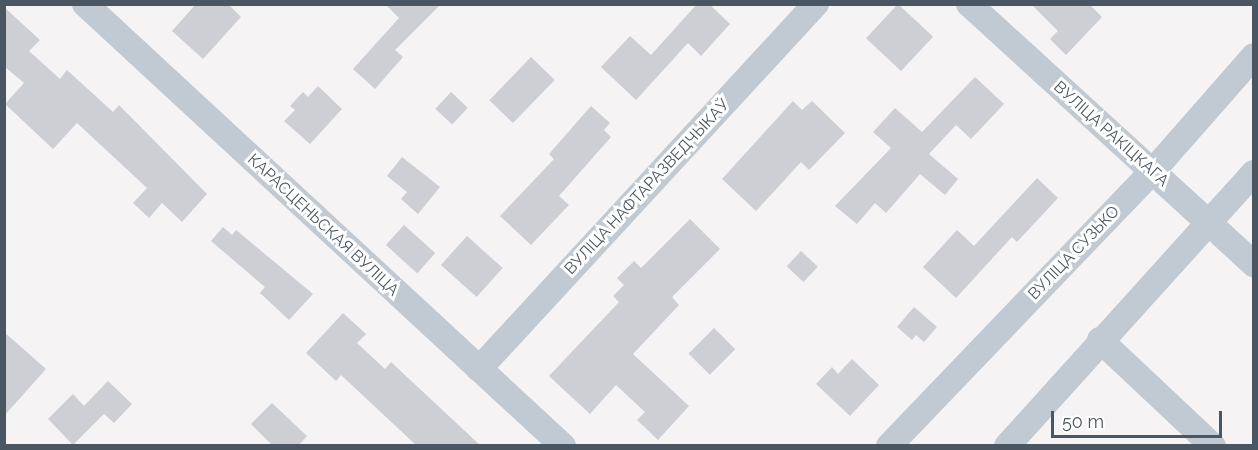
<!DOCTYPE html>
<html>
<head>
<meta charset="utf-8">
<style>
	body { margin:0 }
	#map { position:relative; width:1258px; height:450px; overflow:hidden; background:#f5f3f3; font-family:Raleway,sans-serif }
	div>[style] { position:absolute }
	.building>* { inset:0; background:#cdcfd5; transform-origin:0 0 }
	.minor>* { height:26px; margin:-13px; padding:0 13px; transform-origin:13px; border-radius:13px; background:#c1cad2 }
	span { translate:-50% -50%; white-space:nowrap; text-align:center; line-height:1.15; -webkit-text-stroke:6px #fff; paint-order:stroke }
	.street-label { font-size:16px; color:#4a5661 }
	.frame { position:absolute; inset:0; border:6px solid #4a5661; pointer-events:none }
	.scale { position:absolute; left:1051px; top:411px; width:171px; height:27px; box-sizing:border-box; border:3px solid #4a5661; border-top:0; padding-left:8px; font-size:18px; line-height:21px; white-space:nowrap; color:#4a5661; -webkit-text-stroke:4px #fff; paint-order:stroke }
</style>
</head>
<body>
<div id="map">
	<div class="building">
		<div style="clip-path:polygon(196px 4px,228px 4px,241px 17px,203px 59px,172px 31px)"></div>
		<div style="clip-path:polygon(385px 4px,441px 4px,395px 50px,403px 57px,375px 89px,353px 69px,399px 18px)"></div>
		<div style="clip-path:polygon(697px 4px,709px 4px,730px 24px,701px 56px,688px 43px,636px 100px,601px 67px,630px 36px,651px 55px)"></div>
		<div style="left:898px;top:4px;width:48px;height:47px;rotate:43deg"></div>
		<div style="clip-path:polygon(1031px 4px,1089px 4px,1102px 17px,1066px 55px,1050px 39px,1058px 31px)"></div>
		<div style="clip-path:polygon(4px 7px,40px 40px,29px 51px,60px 79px,67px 70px,113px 112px,119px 105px,207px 194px,182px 222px,162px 203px,149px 218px,133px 203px,147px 188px,77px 123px,53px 149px,5px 104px,24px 83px,4px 66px)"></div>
		<div style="left:531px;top:57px;width:33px;height:60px;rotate:44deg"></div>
		<div style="clip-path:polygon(975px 77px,1004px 104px,971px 139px,956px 125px,929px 154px,958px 179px,945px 195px,920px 174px,886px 213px,875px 203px,857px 224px,835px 206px,891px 148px,873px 132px,895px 108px,922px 132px)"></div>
		<div style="clip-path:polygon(318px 86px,342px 109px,310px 144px,284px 121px,295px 110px,290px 106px,303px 92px,308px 97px)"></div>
		<div style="left:451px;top:92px;width:23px;height:23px;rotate:43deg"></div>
		<div style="clip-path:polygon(793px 101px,802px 110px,812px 101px,845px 133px,809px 170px,801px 162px,756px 211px,722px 179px)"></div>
		<div style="clip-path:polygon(591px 106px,610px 123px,604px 130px,611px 137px,559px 196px,569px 205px,531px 245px,500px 216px,554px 159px,549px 154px)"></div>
		<div style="clip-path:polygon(402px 157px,440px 187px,418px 214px,401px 199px,407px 192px,387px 176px)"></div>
		<div style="clip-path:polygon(1037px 178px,1058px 198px,1017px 242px,1012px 237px,956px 298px,923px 267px,957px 230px,974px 246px)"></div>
		<div style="clip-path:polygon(690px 219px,720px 249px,672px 297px,679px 305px,633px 354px,689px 406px,658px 440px,637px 420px,645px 412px,616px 385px,590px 414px,549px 376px,619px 302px,613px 296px,624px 285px,617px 278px,634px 261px,641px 268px)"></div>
		<div style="left:404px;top:225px;width:42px;height:27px;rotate:42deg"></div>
		<div style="clip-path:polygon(223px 227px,232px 235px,236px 230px,313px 294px,289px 320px,260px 293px,265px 287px,211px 241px)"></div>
		<div style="left:467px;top:236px;width:48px;height:39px;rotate:42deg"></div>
		<div style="left:801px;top:251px;width:23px;height:21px;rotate:43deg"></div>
		<div style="clip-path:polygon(914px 307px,937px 327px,924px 342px,916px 335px,912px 340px,897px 327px)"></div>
		<div style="clip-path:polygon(343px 313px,366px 334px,357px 343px,385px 369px,391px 362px,481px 446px,417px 446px,341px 375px,336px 381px,306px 353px)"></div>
		<div style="left:714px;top:328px;width:30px;height:36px;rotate:45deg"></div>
		<div style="clip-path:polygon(4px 332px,46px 369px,4px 416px)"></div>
		<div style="clip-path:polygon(852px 359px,879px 385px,850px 416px,816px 384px,832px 367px,838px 374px)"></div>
		<div style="clip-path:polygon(108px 381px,132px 404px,114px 423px,104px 414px,73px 445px,48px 419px,73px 394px,84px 406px)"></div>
		<div style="clip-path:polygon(272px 403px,307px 436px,298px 446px,273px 446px,251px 424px)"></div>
	</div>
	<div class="minor">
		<div style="left:85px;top:4px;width:651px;rotate:42.76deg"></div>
		<div style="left:969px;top:4px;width:386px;rotate:42.4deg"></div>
		<div style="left:1100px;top:340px;width:155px;rotate:43.2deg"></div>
		<div style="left:479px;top:369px;width:497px;rotate:-47.3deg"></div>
		<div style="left:889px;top:446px;width:380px;rotate:-46.2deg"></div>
		<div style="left:1152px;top:172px;width:154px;rotate:-48.7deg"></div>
		<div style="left:1007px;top:446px;width:368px;rotate:-47.9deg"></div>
	</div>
	<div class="street-label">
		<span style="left:1111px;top:134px;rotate:42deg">ВУЛІЦА РАКІЦКАГА</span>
		<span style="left:647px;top:187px;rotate:-47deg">ВУЛІЦА НАФТАРАЗВЕДЧЫКАЎ</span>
		<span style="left:323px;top:225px;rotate:43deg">КАРАСЦЕНЬСКАЯ ВУЛІЦА</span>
		<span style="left:1074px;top:253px;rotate:-46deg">ВУЛІЦА СУЗЬКО</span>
	</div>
	<div class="frame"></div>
	<div class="scale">50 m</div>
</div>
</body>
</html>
